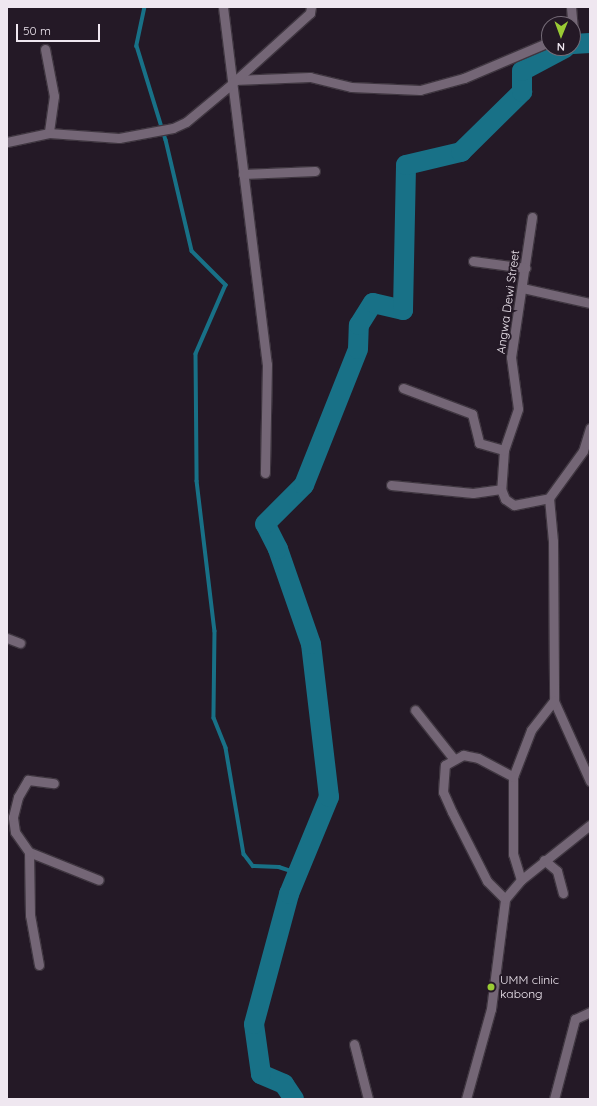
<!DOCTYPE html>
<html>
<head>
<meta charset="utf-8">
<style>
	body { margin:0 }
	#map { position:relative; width:597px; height:1106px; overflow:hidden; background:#241926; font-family:Quicksand,sans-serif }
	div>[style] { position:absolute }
	.stream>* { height:3.5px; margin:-1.75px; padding:0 1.75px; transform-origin:1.75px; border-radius:1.75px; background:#187187 }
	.river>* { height:20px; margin:-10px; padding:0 10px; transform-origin:10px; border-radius:10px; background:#187187 }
	.roads { filter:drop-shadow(1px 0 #3f3640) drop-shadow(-1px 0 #3f3640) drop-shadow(0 1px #3f3640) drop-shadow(0 -1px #3f3640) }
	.street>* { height:9px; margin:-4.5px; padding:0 4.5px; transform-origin:4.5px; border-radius:4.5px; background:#746676 }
	.dots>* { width:11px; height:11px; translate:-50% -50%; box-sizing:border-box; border:2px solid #241926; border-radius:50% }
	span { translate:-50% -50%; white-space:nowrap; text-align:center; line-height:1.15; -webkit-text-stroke:4px #241926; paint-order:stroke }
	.street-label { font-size:12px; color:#efe7f0 }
	.poi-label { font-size:12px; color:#efe7f0 }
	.left { translate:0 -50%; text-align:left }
	.frame { position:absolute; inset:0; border:8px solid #efe7f0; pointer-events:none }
	.north { position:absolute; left:541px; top:16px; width:40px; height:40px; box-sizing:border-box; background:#241926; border:1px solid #756b77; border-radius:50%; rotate:181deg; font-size:11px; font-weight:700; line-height:16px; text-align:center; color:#efe7f0 }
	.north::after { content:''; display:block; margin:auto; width:14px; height:18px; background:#9acb34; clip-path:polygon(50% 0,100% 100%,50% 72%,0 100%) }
	.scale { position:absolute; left:16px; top:24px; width:84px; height:18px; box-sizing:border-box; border:2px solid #efe7f0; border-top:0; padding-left:5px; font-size:12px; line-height:14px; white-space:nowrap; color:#efe7f0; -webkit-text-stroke:3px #241926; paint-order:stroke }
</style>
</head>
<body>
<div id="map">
	<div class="stream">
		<div style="left:145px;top:7px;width:40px;rotate:102deg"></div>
		<div style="left:137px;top:46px;width:98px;rotate:72.9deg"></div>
		<div style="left:166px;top:140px;width:114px;rotate:76.8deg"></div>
		<div style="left:192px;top:251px;width:48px;rotate:45deg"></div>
		<div style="left:226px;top:285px;width:75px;rotate:113.5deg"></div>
		<div style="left:196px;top:354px;width:127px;rotate:89.5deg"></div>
		<div style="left:197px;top:481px;width:151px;rotate:83.2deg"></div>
		<div style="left:215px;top:631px;width:87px;rotate:90.7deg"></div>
		<div style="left:214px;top:718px;width:32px;rotate:68deg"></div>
		<div style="left:226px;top:748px;width:108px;rotate:80.4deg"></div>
		<div style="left:244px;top:854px;width:15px;rotate:53deg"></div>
		<div style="left:253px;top:866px;width:26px;rotate:2deg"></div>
		<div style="left:279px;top:867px;width:20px;rotate:18deg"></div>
	</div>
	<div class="river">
		<div style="left:573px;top:44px;width:17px;rotate:-3deg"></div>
		<div style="left:294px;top:1099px;width:18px;rotate:-124deg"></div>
		<div style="left:284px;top:1084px;width:25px;rotate:-157deg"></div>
		<div style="left:261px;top:1074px;width:50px;rotate:-98deg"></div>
		<div style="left:254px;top:1024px;width:135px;rotate:-74.9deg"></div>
		<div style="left:289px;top:894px;width:105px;rotate:-67.6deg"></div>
		<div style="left:329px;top:797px;width:154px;rotate:-96.7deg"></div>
		<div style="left:311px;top:644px;width:101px;rotate:-109.2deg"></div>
		<div style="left:278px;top:549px;width:28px;rotate:-117deg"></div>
		<div style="left:265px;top:524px;width:55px;rotate:-45deg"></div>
		<div style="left:304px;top:485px;width:146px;rotate:-68.3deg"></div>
		<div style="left:358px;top:349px;width:24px;rotate:-88deg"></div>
		<div style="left:359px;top:325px;width:26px;rotate:-58deg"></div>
		<div style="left:373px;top:303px;width:31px;rotate:13deg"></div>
		<div style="left:403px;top:310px;width:145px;rotate:-88.8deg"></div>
		<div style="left:406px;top:165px;width:57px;rotate:-13.3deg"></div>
		<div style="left:461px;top:152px;width:86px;rotate:-44.5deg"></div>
		<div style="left:522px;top:92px;width:21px;rotate:-90deg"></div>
		<div style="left:522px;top:71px;width:49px;rotate:-28.1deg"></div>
	</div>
	<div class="roads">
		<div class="street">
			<div style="left:223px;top:7px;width:360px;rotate:83deg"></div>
			<div style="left:267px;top:364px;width:109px;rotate:91.1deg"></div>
			<div style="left:571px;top:7px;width:21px;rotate:85deg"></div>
			<div style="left:45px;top:49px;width:48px;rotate:79.2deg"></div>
			<div style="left:54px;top:96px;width:37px;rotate:98deg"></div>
			<div style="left:234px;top:80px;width:76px;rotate:-2.3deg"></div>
			<div style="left:310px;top:77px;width:42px;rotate:13.7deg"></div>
			<div style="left:351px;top:87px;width:69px;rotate:2.5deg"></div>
			<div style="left:420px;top:90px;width:46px;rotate:-15.3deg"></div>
			<div style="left:464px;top:78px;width:92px;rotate:-23deg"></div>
			<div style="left:7px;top:142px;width:43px;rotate:-12.1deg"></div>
			<div style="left:49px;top:133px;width:70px;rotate:4.1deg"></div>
			<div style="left:119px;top:138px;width:55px;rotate:-10.5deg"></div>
			<div style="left:173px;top:128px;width:14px;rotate:-25deg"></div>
			<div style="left:186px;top:122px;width:53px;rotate:-39.7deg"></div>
			<div style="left:227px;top:88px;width:112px;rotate:-42.1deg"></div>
			<div style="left:310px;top:13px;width:6px;rotate:-81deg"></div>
			<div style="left:243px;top:174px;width:72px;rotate:-2.4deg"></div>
			<div style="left:532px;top:217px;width:142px;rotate:98.5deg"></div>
			<div style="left:511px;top:357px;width:52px;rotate:82.3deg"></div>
			<div style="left:518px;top:409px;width:43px;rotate:108.9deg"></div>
			<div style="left:504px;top:450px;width:39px;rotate:94deg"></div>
			<div style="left:501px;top:489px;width:11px;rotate:68deg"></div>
			<div style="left:505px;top:499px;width:11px;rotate:34deg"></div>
			<div style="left:514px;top:505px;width:36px;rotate:-11deg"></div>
			<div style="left:473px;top:261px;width:53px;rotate:7.5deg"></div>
			<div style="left:523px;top:288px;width:69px;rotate:12.6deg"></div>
			<div style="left:403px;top:388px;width:74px;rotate:20.6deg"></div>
			<div style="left:472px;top:414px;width:30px;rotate:76deg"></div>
			<div style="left:479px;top:443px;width:26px;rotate:16deg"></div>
			<div style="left:590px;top:428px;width:24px;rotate:107deg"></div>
			<div style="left:583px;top:451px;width:58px;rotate:125.9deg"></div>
			<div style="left:549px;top:498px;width:43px;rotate:84.7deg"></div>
			<div style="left:553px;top:541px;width:160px;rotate:89.6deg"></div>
			<div style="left:554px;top:701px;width:88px;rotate:65.8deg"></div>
			<div style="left:391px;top:485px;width:82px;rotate:5.6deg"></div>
			<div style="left:473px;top:493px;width:28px;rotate:-8deg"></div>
			<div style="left:7px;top:638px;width:14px;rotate:21deg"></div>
			<div style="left:415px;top:710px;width:61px;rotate:51.6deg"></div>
			<div style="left:29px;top:852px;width:75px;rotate:21.8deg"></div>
			<div style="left:544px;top:860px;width:17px;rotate:40deg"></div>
			<div style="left:557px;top:871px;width:23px;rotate:75deg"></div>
			<div style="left:521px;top:880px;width:27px;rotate:-107deg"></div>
			<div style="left:513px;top:854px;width:77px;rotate:-90deg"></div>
			<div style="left:513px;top:777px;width:50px;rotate:-69deg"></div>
			<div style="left:531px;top:730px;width:37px;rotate:-52deg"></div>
			<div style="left:505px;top:899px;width:25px;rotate:-135deg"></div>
			<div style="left:487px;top:881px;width:77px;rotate:-116.9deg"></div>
			<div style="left:452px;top:812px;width:22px;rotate:-114deg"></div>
			<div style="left:443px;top:792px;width:27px;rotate:-86deg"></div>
			<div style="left:445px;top:765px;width:21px;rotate:-29deg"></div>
			<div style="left:463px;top:755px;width:15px;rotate:11deg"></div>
			<div style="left:478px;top:758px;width:40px;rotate:28deg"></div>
			<div style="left:39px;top:965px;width:51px;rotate:-100.2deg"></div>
			<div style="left:30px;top:915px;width:63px;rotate:-90.9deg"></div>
			<div style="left:29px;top:852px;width:24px;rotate:-125deg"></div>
			<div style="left:15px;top:832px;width:15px;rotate:-98deg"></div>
			<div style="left:13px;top:817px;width:21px;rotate:-76deg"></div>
			<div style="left:18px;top:797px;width:20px;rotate:-60deg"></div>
			<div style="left:28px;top:780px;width:26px;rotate:7deg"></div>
			<div style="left:354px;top:1044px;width:57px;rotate:75.7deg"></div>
			<div style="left:466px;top:1099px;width:93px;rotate:-74.5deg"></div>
			<div style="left:491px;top:1009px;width:111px;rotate:-82.7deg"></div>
			<div style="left:505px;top:899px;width:25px;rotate:-50deg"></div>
			<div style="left:521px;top:880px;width:88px;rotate:-38.6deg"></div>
			<div style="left:554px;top:1099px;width:83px;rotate:-75.3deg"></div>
			<div style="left:575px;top:1019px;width:17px;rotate:-25deg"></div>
		</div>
	</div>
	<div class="dots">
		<div style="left:491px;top:987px;background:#9acb34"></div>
	</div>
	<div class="street-label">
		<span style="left:508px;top:302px;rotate:-82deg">Angwa Dewi Street</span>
	</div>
	<div class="poi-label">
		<span class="left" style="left:500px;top:987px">UMM clinic<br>kabong</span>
	</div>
	<div class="frame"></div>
	<div class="north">N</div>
	<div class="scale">50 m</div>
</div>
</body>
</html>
